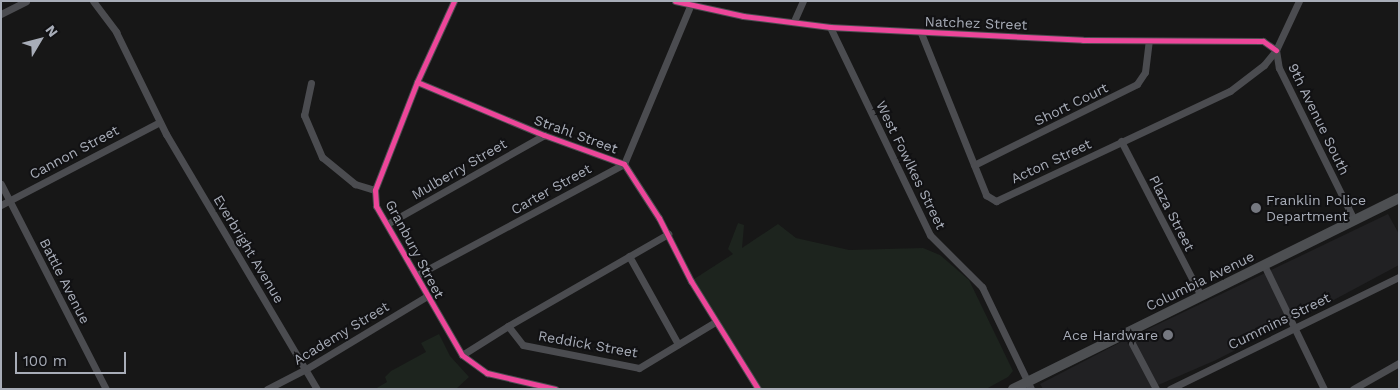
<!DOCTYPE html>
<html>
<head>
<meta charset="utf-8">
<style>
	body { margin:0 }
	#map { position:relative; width:1400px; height:390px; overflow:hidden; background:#171717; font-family:"Work Sans",sans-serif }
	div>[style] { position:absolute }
	.built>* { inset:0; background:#212123 }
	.green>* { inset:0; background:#1d241e }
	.minor>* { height:7px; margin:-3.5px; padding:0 3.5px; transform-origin:3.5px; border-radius:3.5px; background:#4b4c50 }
	.primary>* { height:10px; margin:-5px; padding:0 5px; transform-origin:5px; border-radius:5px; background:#4d4f52 }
	.cycleway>* { height:5px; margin:-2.5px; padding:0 2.5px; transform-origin:2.5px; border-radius:2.5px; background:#ed469a }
	.dots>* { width:14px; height:14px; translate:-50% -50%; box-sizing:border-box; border:2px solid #111113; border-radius:50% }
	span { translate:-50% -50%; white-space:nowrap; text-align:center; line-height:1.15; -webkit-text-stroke:4px #111113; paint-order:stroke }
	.street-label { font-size:14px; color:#a8adb8 }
	.poi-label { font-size:14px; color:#a8adb8 }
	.left { translate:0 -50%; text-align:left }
	.right { translate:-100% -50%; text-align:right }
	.frame { position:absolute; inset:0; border:2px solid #a8adb8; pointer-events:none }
	.north { position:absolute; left:15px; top:15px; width:50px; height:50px; -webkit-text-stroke:4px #111113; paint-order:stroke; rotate:53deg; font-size:14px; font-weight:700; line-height:20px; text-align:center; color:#a8adb8 }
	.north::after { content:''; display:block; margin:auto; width:18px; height:22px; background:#a8adb8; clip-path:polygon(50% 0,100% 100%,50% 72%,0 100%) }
	.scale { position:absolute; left:15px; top:352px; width:111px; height:22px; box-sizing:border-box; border:2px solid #a8adb8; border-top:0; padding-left:6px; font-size:15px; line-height:18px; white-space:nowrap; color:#a8adb8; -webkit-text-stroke:4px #111113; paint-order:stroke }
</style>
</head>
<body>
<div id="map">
	<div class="built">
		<div style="clip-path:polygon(1388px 214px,1399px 234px,1399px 265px,1330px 302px,1216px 360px,1149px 389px,1043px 389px,1040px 384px,1119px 343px)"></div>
	</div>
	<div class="green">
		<div style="clip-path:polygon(738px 223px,744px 225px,742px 248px,778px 224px,796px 238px,849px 250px,923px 248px,940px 255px,969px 280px,1013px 371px,1008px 377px,986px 389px,762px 389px,691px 281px,733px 254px,728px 249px)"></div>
		<div style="clip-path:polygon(439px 334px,450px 356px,469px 377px,456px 389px,375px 389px,387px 382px,385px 377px,391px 371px,426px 352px,421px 343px)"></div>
	</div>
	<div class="minor">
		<div style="left:93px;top:1px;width:39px;rotate:53deg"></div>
		<div style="left:116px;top:32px;width:114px;rotate:63.9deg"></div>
		<div style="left:166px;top:134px;width:296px;rotate:59.4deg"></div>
		<div style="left:454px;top:1px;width:89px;rotate:114.6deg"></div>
		<div style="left:417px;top:82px;width:116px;rotate:111.3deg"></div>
		<div style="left:375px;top:190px;width:16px;rotate:86deg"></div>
		<div style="left:376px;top:206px;width:172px;rotate:60deg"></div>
		<div style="left:462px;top:355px;width:31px;rotate:36deg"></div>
		<div style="left:487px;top:373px;width:70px;rotate:13.2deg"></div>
		<div style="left:675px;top:1px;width:70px;rotate:12.4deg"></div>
		<div style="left:743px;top:16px;width:88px;rotate:7.2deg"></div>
		<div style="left:830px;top:27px;width:253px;rotate:2.9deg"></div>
		<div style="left:1083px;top:40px;width:180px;rotate:0.3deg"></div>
		<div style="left:1263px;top:41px;width:16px;rotate:35deg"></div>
		<div style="left:1px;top:14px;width:28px;rotate:-27deg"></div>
		<div style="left:794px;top:21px;width:22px;rotate:-66deg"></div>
		<div style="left:830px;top:27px;width:231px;rotate:64.3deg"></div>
		<div style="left:930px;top:235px;width:74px;rotate:45deg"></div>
		<div style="left:982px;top:287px;width:113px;rotate:64.3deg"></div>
		<div style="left:921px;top:33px;width:175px;rotate:68.1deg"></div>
		<div style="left:986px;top:195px;width:12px;rotate:31deg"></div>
		<div style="left:996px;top:201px;width:259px;rotate:-25.2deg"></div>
		<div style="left:1230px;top:91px;width:43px;rotate:-37.4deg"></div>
		<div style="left:1264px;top:65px;width:19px;rotate:-51deg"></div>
		<div style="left:1276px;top:50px;width:54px;rotate:-64.9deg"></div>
		<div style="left:1276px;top:50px;width:18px;rotate:81deg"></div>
		<div style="left:1279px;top:68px;width:169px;rotate:63.7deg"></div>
		<div style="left:417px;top:82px;width:138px;rotate:22.7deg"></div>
		<div style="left:544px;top:135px;width:85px;rotate:19.9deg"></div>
		<div style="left:624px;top:164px;width:64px;rotate:57.1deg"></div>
		<div style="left:659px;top:218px;width:71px;rotate:63.1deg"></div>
		<div style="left:691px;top:281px;width:127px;rotate:58.2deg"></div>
		<div style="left:311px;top:83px;width:33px;rotate:102deg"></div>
		<div style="left:304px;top:115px;width:46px;rotate:66.8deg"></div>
		<div style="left:322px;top:157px;width:43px;rotate:39.3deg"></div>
		<div style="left:355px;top:184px;width:21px;rotate:17deg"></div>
		<div style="left:1121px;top:141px;width:174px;rotate:62.7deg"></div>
		<div style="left:974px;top:165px;width:182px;rotate:-26.4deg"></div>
		<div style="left:1137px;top:84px;width:14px;rotate:-56deg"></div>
		<div style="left:1145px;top:72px;width:31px;rotate:-83deg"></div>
		<div style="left:1px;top:184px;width:230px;rotate:62.9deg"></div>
		<div style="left:1px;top:205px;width:179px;rotate:-27.6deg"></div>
		<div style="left:387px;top:224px;width:180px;rotate:-29.5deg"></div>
		<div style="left:629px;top:256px;width:101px;rotate:60.9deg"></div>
		<div style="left:1264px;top:265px;width:138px;rotate:64.2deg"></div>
		<div style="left:417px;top:275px;width:235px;rotate:-28.2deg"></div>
		<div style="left:624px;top:164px;width:173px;rotate:-67.3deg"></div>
		<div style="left:508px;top:326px;width:185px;rotate:-29.9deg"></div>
		<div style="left:1126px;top:332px;width:64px;rotate:62.2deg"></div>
		<div style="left:462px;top:355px;width:54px;rotate:-32.2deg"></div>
		<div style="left:508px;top:326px;width:24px;rotate:52deg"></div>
		<div style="left:523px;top:345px;width:118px;rotate:11.2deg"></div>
		<div style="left:639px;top:368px;width:89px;rotate:-31.2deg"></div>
		<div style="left:267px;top:389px;width:44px;rotate:-27.1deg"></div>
		<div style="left:306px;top:369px;width:141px;rotate:-31.1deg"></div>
		<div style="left:1170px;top:389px;width:255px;rotate:-26.1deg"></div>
		<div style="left:1353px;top:389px;width:53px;rotate:-29.5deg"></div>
	</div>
	<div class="primary">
		<div style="left:1013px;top:389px;width:431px;rotate:-26.3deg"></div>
	</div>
	<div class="cycleway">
		<div style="left:454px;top:1px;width:89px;rotate:114.6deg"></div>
		<div style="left:417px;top:82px;width:116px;rotate:111.3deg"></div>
		<div style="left:375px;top:190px;width:16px;rotate:86deg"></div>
		<div style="left:376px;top:206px;width:172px;rotate:60deg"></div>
		<div style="left:462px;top:355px;width:31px;rotate:36deg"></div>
		<div style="left:487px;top:373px;width:70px;rotate:13.2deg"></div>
		<div style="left:675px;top:1px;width:70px;rotate:12.4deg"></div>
		<div style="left:743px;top:16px;width:88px;rotate:7.2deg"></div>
		<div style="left:830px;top:27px;width:253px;rotate:2.9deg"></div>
		<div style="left:1083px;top:40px;width:180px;rotate:0.3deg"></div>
		<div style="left:1263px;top:41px;width:16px;rotate:35deg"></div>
		<div style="left:417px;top:82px;width:138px;rotate:22.7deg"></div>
		<div style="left:544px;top:135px;width:85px;rotate:19.9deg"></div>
		<div style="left:624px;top:164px;width:64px;rotate:57.1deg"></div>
		<div style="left:659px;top:218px;width:71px;rotate:63.1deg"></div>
		<div style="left:691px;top:281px;width:127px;rotate:58.2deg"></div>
	</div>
	<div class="dots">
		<div style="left:1256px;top:208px;background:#757880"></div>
		<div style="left:1168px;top:335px;background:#757880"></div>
	</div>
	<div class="street-label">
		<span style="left:976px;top:23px;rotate:2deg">Natchez Street</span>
		<span style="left:1071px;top:104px;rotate:-26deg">Short Court</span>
		<span style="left:1319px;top:119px;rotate:64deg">9th Avenue South</span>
		<span style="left:576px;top:134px;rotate:20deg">Strahl Street</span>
		<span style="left:74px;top:152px;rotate:-28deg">Cannon Street</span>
		<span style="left:1051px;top:161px;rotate:-25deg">Acton Street</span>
		<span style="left:911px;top:165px;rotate:64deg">West Fowlkes Street</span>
		<span style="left:459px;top:169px;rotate:-30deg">Mulberry Street</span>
		<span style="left:551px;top:189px;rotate:-29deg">Carter Street</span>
		<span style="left:1172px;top:213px;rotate:63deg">Plaza Street</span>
		<span style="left:249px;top:249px;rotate:59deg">Everbright Avenue</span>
		<span style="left:415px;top:249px;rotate:62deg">Granbury Street</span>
		<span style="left:65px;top:281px;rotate:63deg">Battle Avenue</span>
		<span style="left:1200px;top:281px;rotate:-26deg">Columbia Avenue</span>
		<span style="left:1279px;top:321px;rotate:-26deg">Cummins Street</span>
		<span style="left:341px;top:333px;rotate:-31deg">Academy Street</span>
		<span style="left:588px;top:344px;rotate:10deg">Reddick Street</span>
	</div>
	<div class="poi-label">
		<span class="left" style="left:1266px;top:208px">Franklin Police<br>Department</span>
		<span class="right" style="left:1158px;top:335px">Ace Hardware</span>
	</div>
	<div class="frame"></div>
	<div class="north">N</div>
	<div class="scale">100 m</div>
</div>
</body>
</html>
